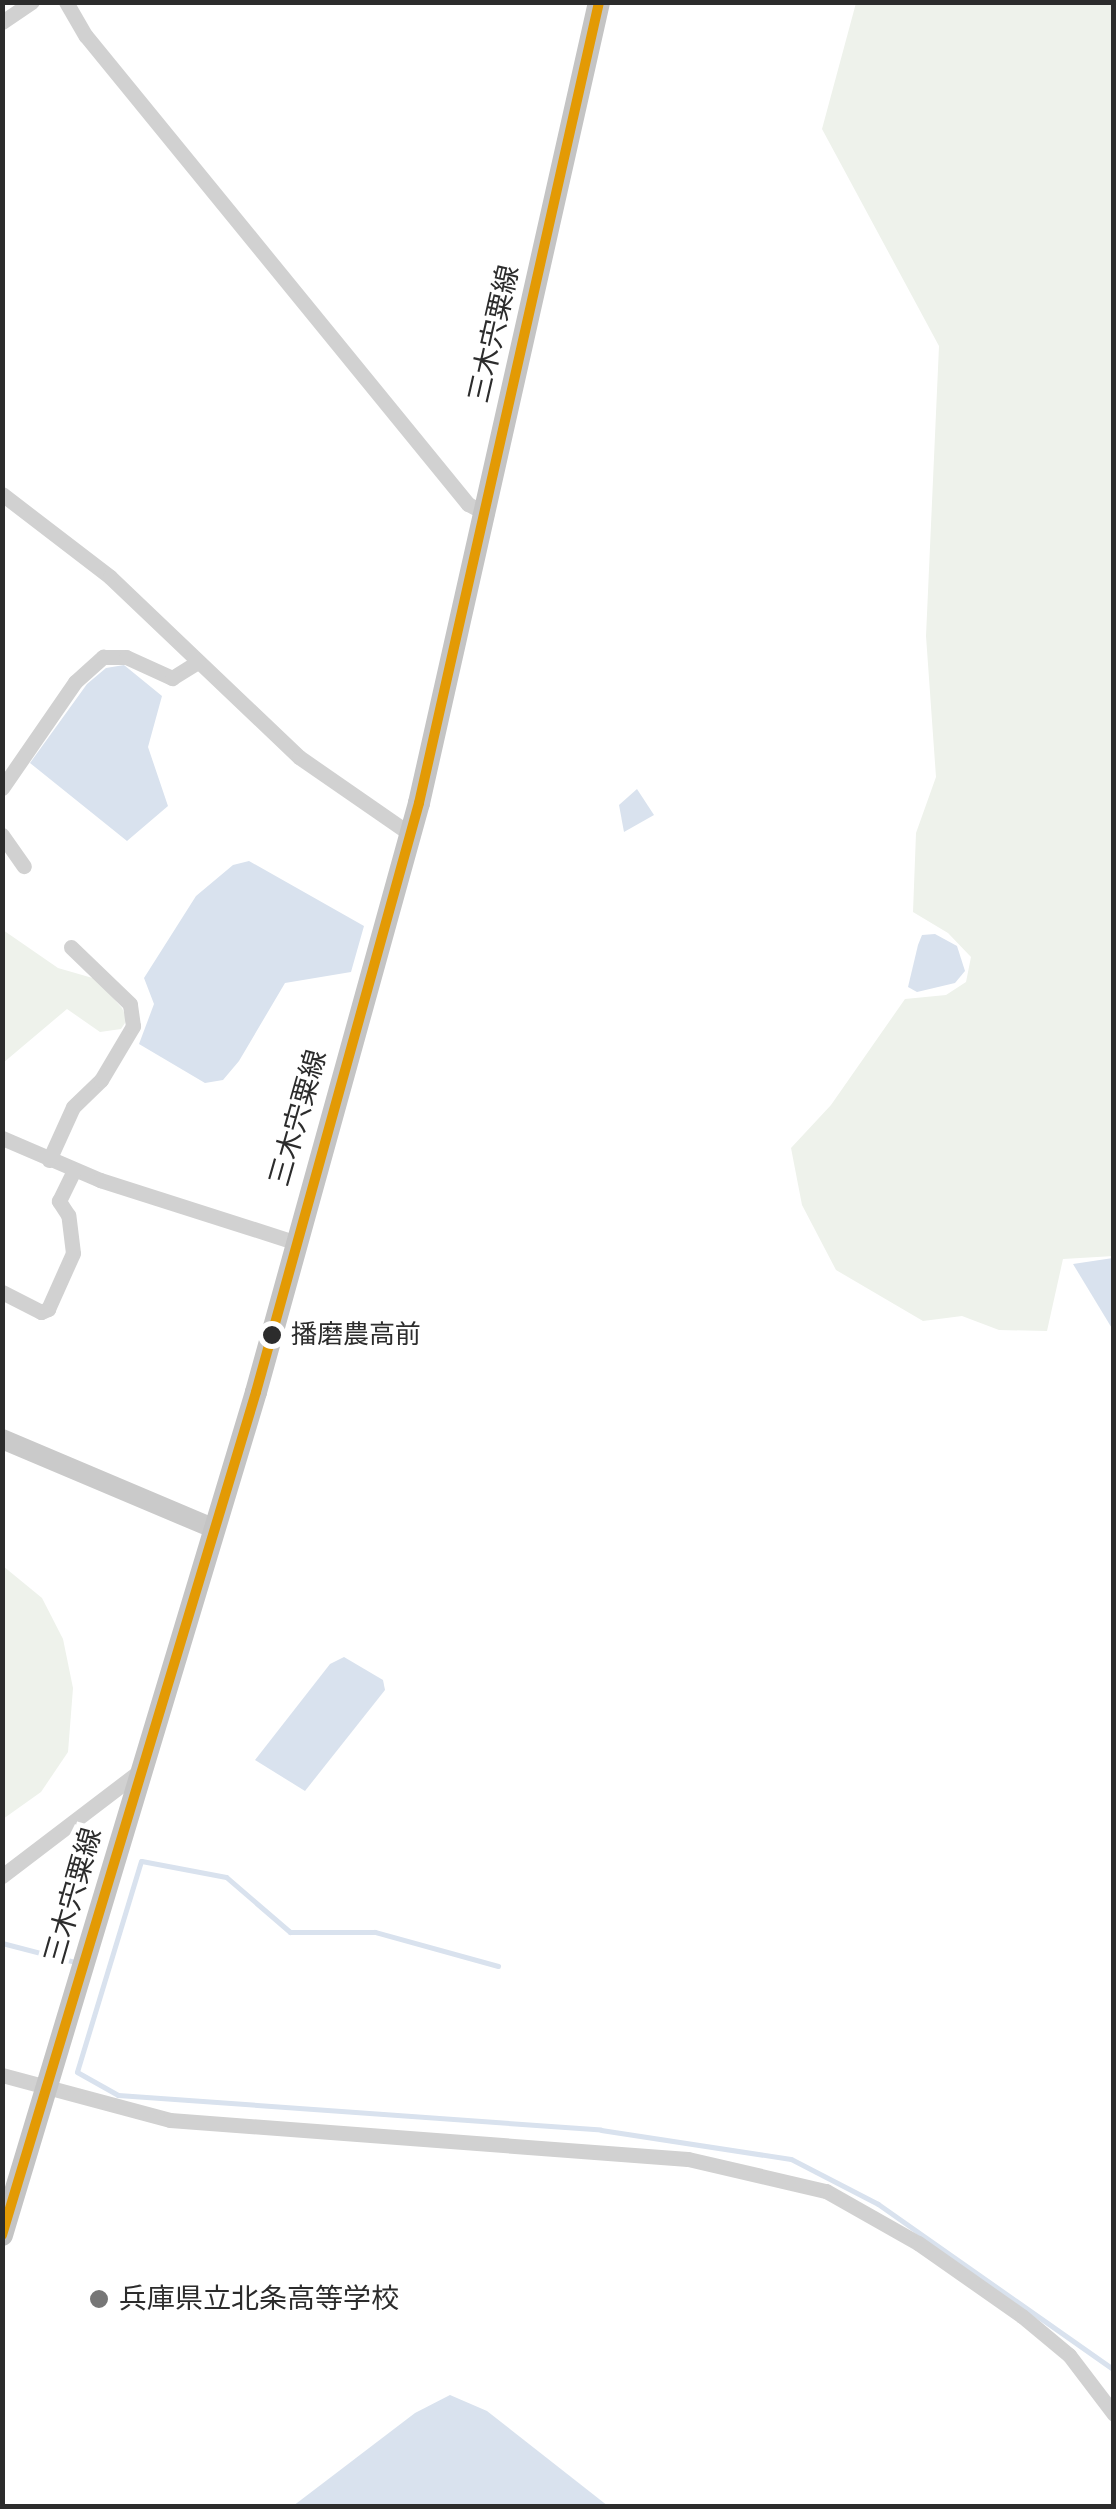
<!DOCTYPE html>
<html>
<head>
<meta charset="utf-8">
<style>
	body { margin:0 }
	#map { position:relative; width:1116px; height:2509px; overflow:hidden; background:#fff; font-family:Poppins,"Noto Sans JP",sans-serif }
	div>[style] { position:absolute }
	.green>* { inset:0; background:#eef2eb }
	.water>* { inset:0; background:#d9e2ee }
	.stream>* { height:5px; margin:-2.5px; padding:0 2.5px; transform-origin:2.5px; border-radius:2.5px; background:#d9e2ee }
	.street>* { height:15px; margin:-7.5px; padding:0 7.5px; transform-origin:7.5px; border-radius:7.5px; background:#d1d1d1 }
	.secondary>* { height:20px; margin:-10px; padding:0 10px; transform-origin:10px; border-radius:10px; background:#cacaca }
	.primary>* { height:22px; margin:-11px; padding:0 11px; transform-origin:11px; border-radius:11px; background:#c4c4c4 }
	.bus-1>* { height:10px; margin:-5px; padding:0 5px; transform-origin:5px; border-radius:5px; background:#e39a04 }
	.dots>* { width:28px; height:28px; translate:-50% -50%; box-sizing:border-box; border:5px solid #fff; border-radius:50% }
	span { translate:-50% -50%; white-space:nowrap; text-align:center; line-height:1.15; -webkit-text-stroke:10px #fff; paint-order:stroke }
	.bus-label { font-size:26px; color:#2c2c2c }
	.left { translate:0 -50%; text-align:left }
	.street-label { font-size:28px; color:#2c2c2c }
	.poi-label { font-size:28px; color:#2c2c2c }
	.frame { position:absolute; inset:0; border:5px solid #2c2c2c; pointer-events:none }
</style>
</head>
<body>
<div id="map">
	<div class="green">
		<div style="clip-path:polygon(856px 3px,1113px 3px,1114px 1256px,1063px 1259px,1047px 1331px,999px 1330px,962px 1316px,923px 1321px,836px 1270px,802px 1205px,791px 1148px,831px 1105px,905px 999px,946px 995px,966px 982px,971px 957px,948px 933px,913px 912px,916px 833px,936px 777px,926px 636px,939px 346px,822px 129px)"></div>
		<div style="clip-path:polygon(3px 930px,58px 968px,96px 979px,122px 1008px,127px 1020px,121px 1029px,100px 1032px,67px 1009px,3px 1063px)"></div>
		<div style="clip-path:polygon(3px 1566px,42px 1598px,63px 1639px,73px 1688px,68px 1752px,41px 1792px,3px 1819px)"></div>
	</div>
	<div class="water">
		<div style="clip-path:polygon(124px 665px,162px 696px,148px 747px,168px 806px,127px 841px,30px 763px,87px 684px,106px 668px)"></div>
		<div style="clip-path:polygon(637px 789px,654px 815px,624px 832px,619px 805px)"></div>
		<div style="clip-path:polygon(249px 861px,364px 926px,351px 972px,285px 983px,239px 1061px,223px 1080px,205px 1083px,139px 1044px,154px 1004px,144px 978px,196px 896px,233px 865px)"></div>
		<div style="clip-path:polygon(935px 934px,957px 946px,965px 971px,955px 983px,917px 992px,908px 987px,918px 945px,922px 935px)"></div>
		<div style="clip-path:polygon(1113px 1258px,1114px 1258px,1113px 1330px,1073px 1264px)"></div>
		<div style="clip-path:polygon(344px 1657px,383px 1680px,385px 1690px,305px 1791px,255px 1760px,330px 1664px)"></div>
		<div style="clip-path:polygon(450px 2395px,487px 2411px,608px 2506px,293px 2506px,415px 2413px)"></div>
	</div>
	<div class="stream">
		<div style="left:2px;top:1943px;width:75px;rotate:14.6deg"></div>
		<div style="left:498px;top:1966px;width:128px;rotate:-164.5deg"></div>
		<div style="left:375px;top:1932px;width:85px;rotate:180deg"></div>
		<div style="left:290px;top:1932px;width:84px;rotate:-139.3deg"></div>
		<div style="left:226px;top:1877px;width:86px;rotate:-169.3deg"></div>
		<div style="left:141px;top:1861px;width:220px;rotate:106.9deg"></div>
		<div style="left:77px;top:2072px;width:47px;rotate:29.3deg"></div>
		<div style="left:118px;top:2095px;width:484px;rotate:4.1deg"></div>
		<div style="left:601px;top:2130px;width:192px;rotate:8.7deg"></div>
		<div style="left:791px;top:2159px;width:98px;rotate:27.3deg"></div>
		<div style="left:878px;top:2204px;width:289px;rotate:35.1deg"></div>
	</div>
	<div class="street">
		<div style="left:66px;top:2px;width:39px;rotate:60deg"></div>
		<div style="left:86px;top:36px;width:604px;rotate:50.78deg"></div>
		<div style="left:468px;top:504px;width:21px;rotate:28deg"></div>
		<div style="left:2px;top:22px;width:36px;rotate:-34deg"></div>
		<div style="left:2px;top:494px;width:136px;rotate:37.5deg"></div>
		<div style="left:110px;top:577px;width:261px;rotate:43.6deg"></div>
		<div style="left:299px;top:757px;width:135px;rotate:34.7deg"></div>
		<div style="left:2px;top:788px;width:129px;rotate:-55.4deg"></div>
		<div style="left:75px;top:682px;width:38px;rotate:-42deg"></div>
		<div style="left:103px;top:657px;width:23px"></div>
		<div style="left:126px;top:657px;width:51px;rotate:24.5deg"></div>
		<div style="left:172px;top:678px;width:31px;rotate:-32deg"></div>
		<div style="left:2px;top:835px;width:38px;rotate:55deg"></div>
		<div style="left:2px;top:1138px;width:107px;rotate:23.2deg"></div>
		<div style="left:100px;top:1180px;width:204px;rotate:17.7deg"></div>
		<div style="left:49px;top:1160px;width:58px;rotate:-65.6deg"></div>
		<div style="left:73px;top:1107px;width:39px;rotate:-44deg"></div>
		<div style="left:101px;top:1080px;width:63px;rotate:-59.3deg"></div>
		<div style="left:133px;top:1026px;width:22px;rotate:-98deg"></div>
		<div style="left:130px;top:1004px;width:82px;rotate:-136deg"></div>
		<div style="left:2px;top:1292px;width:44px;rotate:27.1deg"></div>
		<div style="left:41px;top:1312px;width:8px;rotate:-23deg"></div>
		<div style="left:48px;top:1309px;width:61px;rotate:-65.9deg"></div>
		<div style="left:73px;top:1253px;width:38px;rotate:-97deg"></div>
		<div style="left:68px;top:1215px;width:17px;rotate:-123deg"></div>
		<div style="left:59px;top:1201px;width:34px;rotate:-64deg"></div>
		<div style="left:2px;top:1876px;width:175px;rotate:-37.3deg"></div>
		<div style="left:2px;top:2075px;width:174px;rotate:15deg"></div>
		<div style="left:170px;top:2120px;width:519px;rotate:4.31deg"></div>
		<div style="left:688px;top:2159px;width:142px;rotate:13.1deg"></div>
		<div style="left:826px;top:2191px;width:106px;rotate:29.5deg"></div>
		<div style="left:918px;top:2243px;width:127px;rotate:35.1deg"></div>
		<div style="left:1022px;top:2316px;width:61px;rotate:39.7deg"></div>
		<div style="left:1069px;top:2355px;width:74px;rotate:52.7deg"></div>
	</div>
	<div class="secondary">
		<div style="left:2px;top:1439px;width:231px;rotate:22.9deg"></div>
	</div>
	<div class="primary">
		<div style="left:2px;top:2235px;width:880px;rotate:-73.23deg"></div>
		<div style="left:256px;top:1392px;width:611px;rotate:-74.53deg"></div>
		<div style="left:419px;top:803px;width:821px;rotate:-77.33deg"></div>
	</div>
	<div class="bus-1">
		<div style="left:2px;top:2235px;width:880px;rotate:-73.23deg"></div>
		<div style="left:256px;top:1392px;width:611px;rotate:-74.53deg"></div>
		<div style="left:419px;top:803px;width:821px;rotate:-77.33deg"></div>
	</div>
	<div class="dots">
		<div style="left:272px;top:1335px;background:#2c2c2c"></div>
		<div style="left:99px;top:2299px;background:#767676"></div>
	</div>
	<div class="bus-label">
		<span class="left" style="left:291px;top:1335px">播磨農高前</span>
	</div>
	<div class="street-label">
		<span style="left:494px;top:334px;rotate:-77deg">三木宍粟線</span>
		<span style="left:298px;top:1118px;rotate:-74deg">三木宍粟線</span>
		<span style="left:73px;top:1896px;rotate:-74deg">三木宍粟線</span>
	</div>
	<div class="poi-label">
		<span class="left" style="left:119px;top:2299px">兵庫県立北条高等学校</span>
	</div>
	<div class="frame"></div>
</div>
</body>
</html>
